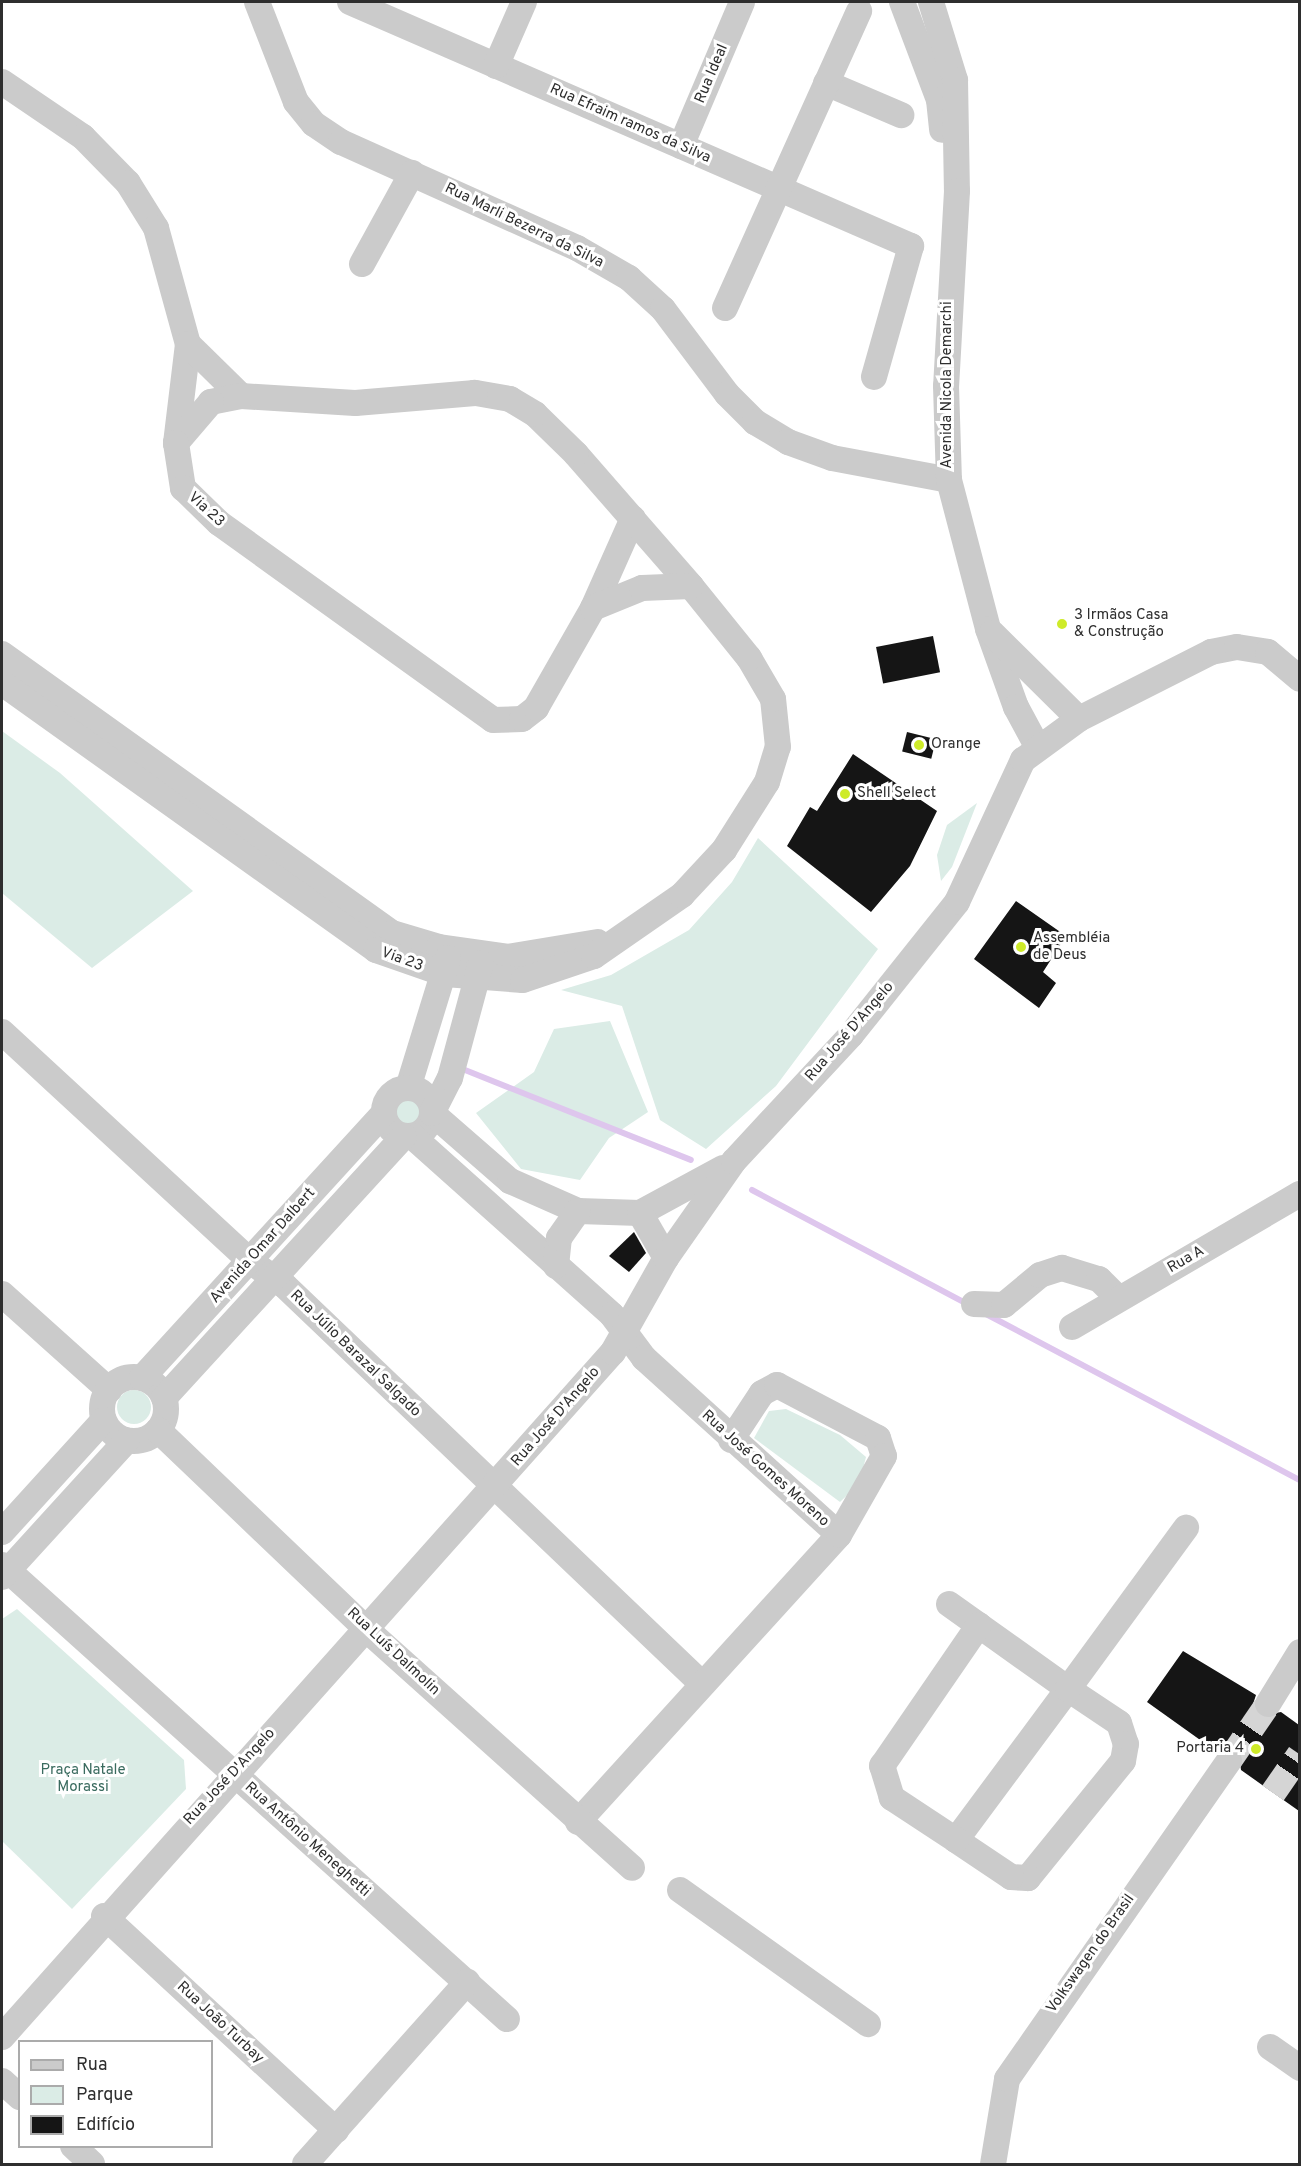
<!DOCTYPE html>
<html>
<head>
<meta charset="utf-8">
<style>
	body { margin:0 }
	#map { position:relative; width:1301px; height:2166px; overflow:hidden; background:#fff; font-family:Overpass,sans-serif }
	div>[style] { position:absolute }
	.green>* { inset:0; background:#dbece6 }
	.round { border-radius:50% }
	.stream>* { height:6px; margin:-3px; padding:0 3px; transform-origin:3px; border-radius:3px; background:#dec6ed }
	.building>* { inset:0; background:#151515; transform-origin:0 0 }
	.minor-tunnel>* { height:26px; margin-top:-13px; transform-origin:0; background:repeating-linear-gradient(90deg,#d5d5d5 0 26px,transparent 0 39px) }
	.minor>* { height:26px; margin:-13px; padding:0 13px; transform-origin:13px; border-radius:13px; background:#cbcbcb }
	.minor>.ring { margin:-13px; padding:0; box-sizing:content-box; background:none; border:26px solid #cbcbcb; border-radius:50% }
	.dots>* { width:16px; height:16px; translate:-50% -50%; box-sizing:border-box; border:3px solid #fff; border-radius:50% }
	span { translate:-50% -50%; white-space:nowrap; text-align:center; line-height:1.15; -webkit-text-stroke:6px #fff; paint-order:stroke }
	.street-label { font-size:15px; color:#2e2e2e }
	.poi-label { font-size:15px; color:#2e2e2e }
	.left { translate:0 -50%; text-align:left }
	.right { translate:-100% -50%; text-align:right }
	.park-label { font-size:15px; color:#3a6b5f }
	.frame { position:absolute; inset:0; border:3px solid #2e2e2e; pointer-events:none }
	.legend { position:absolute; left:18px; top:2040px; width:195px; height:108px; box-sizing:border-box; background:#fff; border:2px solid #ababab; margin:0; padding:8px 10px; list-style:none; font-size:18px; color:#2e2e2e }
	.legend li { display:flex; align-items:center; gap:12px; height:30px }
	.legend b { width:30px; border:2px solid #ababab }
</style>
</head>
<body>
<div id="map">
	<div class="green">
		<div style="clip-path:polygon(2px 731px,60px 773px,193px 891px,92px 968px,2px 893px)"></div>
		<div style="clip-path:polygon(977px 803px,952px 867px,941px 881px,937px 855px,947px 825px)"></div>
		<div style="clip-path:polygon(758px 838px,878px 949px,776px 1086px,706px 1149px,660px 1120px,622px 1006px,561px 990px,611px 975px,689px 930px,732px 882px)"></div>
		<div style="clip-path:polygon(610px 1021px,648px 1112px,609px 1138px,580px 1180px,521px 1169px,476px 1113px,534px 1072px,554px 1029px)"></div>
		<div class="round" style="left:390px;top:1095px;width:34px;height:34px"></div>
		<div class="round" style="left:117px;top:1390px;width:34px;height:34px"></div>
		<div style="clip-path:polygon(786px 1409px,840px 1435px,866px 1457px,859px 1484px,840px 1502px,754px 1438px,769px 1411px)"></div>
		<div style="clip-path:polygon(17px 1609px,184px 1760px,186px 1789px,72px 1909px,2px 1841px,2px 1619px)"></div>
	</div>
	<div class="stream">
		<div style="left:465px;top:1070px;width:243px;rotate:21.7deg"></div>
		<div style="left:752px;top:1190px;width:246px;rotate:27.9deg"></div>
		<div style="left:986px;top:1314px;width:355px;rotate:27.9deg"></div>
	</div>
	<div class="building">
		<div style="left:933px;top:636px;width:37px;height:58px;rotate:79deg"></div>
		<div style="left:907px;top:732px;width:30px;height:20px;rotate:14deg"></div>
		<div style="clip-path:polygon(853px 754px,937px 811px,910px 866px,871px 912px,787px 846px,810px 807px,817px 811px)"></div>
		<div style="clip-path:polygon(1016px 901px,1066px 936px,1043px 972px,1056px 983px,1039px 1008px,974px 959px)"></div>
		<div style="clip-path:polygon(634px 1232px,646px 1253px,629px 1272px,609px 1256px)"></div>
		<div style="clip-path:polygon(1183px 1651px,1256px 1695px,1253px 1704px,1260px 1716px,1281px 1712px,1299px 1725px,1299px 1811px,1241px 1770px,1238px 1749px,1230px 1746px,1217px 1752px,1147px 1702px)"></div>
	</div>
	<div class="minor-tunnel">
		<div style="left:1229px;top:1761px;width:69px;rotate:-55.6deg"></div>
		<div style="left:1273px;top:1793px;width:47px;rotate:-55.3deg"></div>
	</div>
	<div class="minor">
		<div style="left:257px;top:2px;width:107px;rotate:68.7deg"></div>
		<div style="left:296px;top:102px;width:28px;rotate:51deg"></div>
		<div style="left:314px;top:124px;width:32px;rotate:34deg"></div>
		<div style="left:341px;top:142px;width:259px;rotate:24.2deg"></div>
		<div style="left:577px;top:248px;width:60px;rotate:30deg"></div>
		<div style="left:629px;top:278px;width:46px;rotate:42.4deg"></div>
		<div style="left:663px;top:309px;width:106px;rotate:53deg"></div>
		<div style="left:727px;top:394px;width:40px;rotate:45deg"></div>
		<div style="left:755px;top:422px;width:39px;rotate:31deg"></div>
		<div style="left:788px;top:442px;width:47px;rotate:20deg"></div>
		<div style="left:832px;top:458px;width:119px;rotate:10.6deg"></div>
		<div style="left:350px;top:2px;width:612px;rotate:23.51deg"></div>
		<div style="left:911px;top:246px;width:136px;rotate:105.8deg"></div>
		<div style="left:902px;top:2px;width:105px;rotate:69.3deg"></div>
		<div style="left:939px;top:100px;width:30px;rotate:84deg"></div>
		<div style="left:931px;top:2px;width:82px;rotate:72.9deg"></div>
		<div style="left:955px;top:80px;width:111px;rotate:89deg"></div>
		<div style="left:957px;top:191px;width:195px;rotate:93.2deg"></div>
		<div style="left:946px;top:386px;width:94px;rotate:88.2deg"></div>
		<div style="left:949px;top:480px;width:154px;rotate:75.3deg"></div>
		<div style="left:988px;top:629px;width:83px;rotate:70.3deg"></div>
		<div style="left:1016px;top:707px;width:44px;rotate:61.7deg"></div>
		<div style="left:496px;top:66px;width:70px;rotate:-66.4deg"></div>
		<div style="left:2px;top:82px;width:98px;rotate:34.2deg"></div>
		<div style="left:83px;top:137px;width:64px;rotate:45.6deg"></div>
		<div style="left:128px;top:183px;width:53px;rotate:58.1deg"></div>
		<div style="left:156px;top:228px;width:120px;rotate:74.6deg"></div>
		<div style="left:188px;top:344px;width:100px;rotate:96.9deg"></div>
		<div style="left:826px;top:83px;width:82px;rotate:23.1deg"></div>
		<div style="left:681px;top:146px;width:156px;rotate:-67deg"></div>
		<div style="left:362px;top:264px;width:104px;rotate:-61.2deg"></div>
		<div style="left:725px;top:308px;width:326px;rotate:-65.7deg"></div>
		<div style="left:188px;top:344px;width:74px;rotate:44.5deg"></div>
		<div style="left:593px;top:608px;width:98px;rotate:-66deg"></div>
		<div style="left:992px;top:633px;width:122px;rotate:44.7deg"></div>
		<div style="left:2px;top:654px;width:480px;rotate:35.6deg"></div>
		<div style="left:392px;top:933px;width:49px;rotate:16.6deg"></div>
		<div style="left:439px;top:947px;width:70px;rotate:8.2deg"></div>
		<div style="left:508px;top:957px;width:91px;rotate:-9.5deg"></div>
		<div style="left:2px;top:683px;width:460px;rotate:35.5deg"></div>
		<div style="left:376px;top:950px;width:73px;rotate:19.2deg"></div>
		<div style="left:445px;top:974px;width:78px;rotate:4.4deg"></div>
		<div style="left:523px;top:980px;width:75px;rotate:-18.7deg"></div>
		<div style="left:594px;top:956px;width:107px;rotate:-34.7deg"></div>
		<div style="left:682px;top:895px;width:62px;rotate:-47deg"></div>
		<div style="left:724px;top:850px;width:80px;rotate:-57.7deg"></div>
		<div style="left:767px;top:782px;width:37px;rotate:-73deg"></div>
		<div style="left:778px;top:747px;width:48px;rotate:-95.9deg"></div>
		<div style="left:773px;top:699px;width:48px;rotate:-120.3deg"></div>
		<div style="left:749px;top:658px;width:92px;rotate:-128.9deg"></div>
		<div style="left:691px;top:586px;width:175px;rotate:-131.1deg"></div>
		<div style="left:576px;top:454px;width:57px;rotate:-135.7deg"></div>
		<div style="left:535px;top:414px;width:29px;rotate:-149deg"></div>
		<div style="left:510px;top:399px;width:36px;rotate:-170deg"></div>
		<div style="left:475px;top:393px;width:120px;rotate:175.2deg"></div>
		<div style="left:355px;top:403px;width:114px;rotate:-176.5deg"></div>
		<div style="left:241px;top:396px;width:31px;rotate:169deg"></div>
		<div style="left:211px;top:402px;width:54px;rotate:130.5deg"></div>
		<div style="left:176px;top:443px;width:46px;rotate:81.2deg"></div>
		<div style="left:183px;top:488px;width:50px;rotate:44.2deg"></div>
		<div style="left:219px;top:523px;width:337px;rotate:35.7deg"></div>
		<div style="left:493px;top:720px;width:29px;rotate:-2deg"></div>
		<div style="left:522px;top:719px;width:18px;rotate:-38deg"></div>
		<div style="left:536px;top:708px;width:115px;rotate:-60.3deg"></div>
		<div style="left:593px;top:608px;width:53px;rotate:-22.2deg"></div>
		<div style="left:642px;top:588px;width:49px;rotate:-2.3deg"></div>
		<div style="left:2px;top:1032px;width:338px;rotate:42.7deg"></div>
		<div style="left:250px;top:1261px;width:43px;rotate:35.5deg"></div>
		<div style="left:285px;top:1286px;width:576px;rotate:43.66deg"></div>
		<div style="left:408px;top:1088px;width:136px;rotate:-72.9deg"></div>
		<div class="ring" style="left:384px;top:1088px;width:22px;height:22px"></div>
		<div style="left:432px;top:1113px;width:103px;rotate:41.1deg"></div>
		<div style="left:510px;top:1181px;width:74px;rotate:23.8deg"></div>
		<div style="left:578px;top:1211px;width:62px;rotate:1.8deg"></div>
		<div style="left:640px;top:1213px;width:94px;rotate:-28.5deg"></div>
		<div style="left:432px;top:1113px;width:39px;rotate:-63deg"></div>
		<div style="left:450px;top:1078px;width:119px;rotate:-74.9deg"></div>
		<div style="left:412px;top:1136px;width:268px;rotate:41.8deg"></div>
		<div style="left:612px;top:1315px;width:54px;rotate:53.3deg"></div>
		<div style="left:644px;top:1358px;width:263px;rotate:42.2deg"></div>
		<div style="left:839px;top:1535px;width:388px;rotate:132.3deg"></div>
		<div style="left:640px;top:1213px;width:52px;rotate:60deg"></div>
		<div style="left:556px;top:1266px;width:28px;rotate:-84deg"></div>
		<div style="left:559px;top:1238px;width:33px;rotate:-55deg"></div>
		<div style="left:2px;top:1294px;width:144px;rotate:41.9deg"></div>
		<div style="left:974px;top:1304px;width:30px;rotate:2deg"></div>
		<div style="left:1004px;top:1305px;width:47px;rotate:-39.8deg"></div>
		<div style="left:1040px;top:1275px;width:23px;rotate:-18deg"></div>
		<div style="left:1062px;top:1268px;width:39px;rotate:17deg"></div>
		<div style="left:1099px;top:1279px;width:28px;rotate:45deg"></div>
		<div style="left:1072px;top:1327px;width:264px;rotate:-30.3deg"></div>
		<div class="ring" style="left:102px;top:1377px;width:38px;height:38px"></div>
		<div style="left:142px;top:1378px;width:359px;rotate:-47.6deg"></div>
		<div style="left:164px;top:1398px;width:355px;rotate:-47.5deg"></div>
		<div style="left:158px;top:1430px;width:289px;rotate:43.7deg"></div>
		<div style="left:367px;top:1630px;width:356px;rotate:41.9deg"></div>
		<div style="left:731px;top:1440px;width:56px;rotate:-56.6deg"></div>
		<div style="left:762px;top:1393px;width:17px;rotate:-28deg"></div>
		<div style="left:777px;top:1385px;width:114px;rotate:27.7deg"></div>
		<div style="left:878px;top:1438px;width:19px;rotate:72deg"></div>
		<div style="left:884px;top:1456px;width:91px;rotate:119.7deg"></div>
		<div style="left:2px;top:1532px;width:151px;rotate:-47.7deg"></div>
		<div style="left:2px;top:1565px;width:679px;rotate:41.96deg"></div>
		<div style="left:2px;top:1577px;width:185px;rotate:-47.6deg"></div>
		<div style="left:949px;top:1604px;width:146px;rotate:35.5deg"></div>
		<div style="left:1068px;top:1689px;width:61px;rotate:33.7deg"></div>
		<div style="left:1119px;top:1723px;width:22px;rotate:72deg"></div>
		<div style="left:1126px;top:1744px;width:17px;rotate:100deg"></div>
		<div style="left:1123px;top:1761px;width:151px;rotate:129.1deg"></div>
		<div style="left:1028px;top:1878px;width:17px;rotate:-177deg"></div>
		<div style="left:1011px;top:1877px;width:66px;rotate:-146.1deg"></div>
		<div style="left:956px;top:1840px;width:188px;rotate:-53.4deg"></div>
		<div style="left:1068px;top:1689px;width:200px;rotate:-53.8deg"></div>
		<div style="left:1268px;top:1704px;width:61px;rotate:-58.4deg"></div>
		<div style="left:956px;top:1840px;width:77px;rotate:-146.7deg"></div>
		<div style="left:892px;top:1798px;width:34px;rotate:-107deg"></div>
		<div style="left:882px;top:1766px;width:171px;rotate:-55.5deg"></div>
		<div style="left:680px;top:1890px;width:231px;rotate:35.5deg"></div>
		<div style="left:104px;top:1916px;width:316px;rotate:42.7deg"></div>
		<div style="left:2px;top:2037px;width:918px;rotate:-48.27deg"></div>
		<div style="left:613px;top:1352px;width:108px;rotate:-60.6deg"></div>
		<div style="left:666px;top:1258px;width:118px;rotate:-55deg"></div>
		<div style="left:734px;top:1161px;width:172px;rotate:-47.1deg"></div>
		<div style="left:851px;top:1035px;width:170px;rotate:-51.4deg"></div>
		<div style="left:957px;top:902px;width:157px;rotate:-65.1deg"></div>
		<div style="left:1023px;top:760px;width:69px;rotate:-36.2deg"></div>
		<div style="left:1079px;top:719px;width:148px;rotate:-26.9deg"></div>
		<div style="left:1211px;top:652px;width:26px;rotate:-11deg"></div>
		<div style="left:1237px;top:647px;width:31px;rotate:9deg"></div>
		<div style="left:1268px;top:652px;width:42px;rotate:40.2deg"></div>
		<div style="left:1270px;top:2047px;width:37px;rotate:35deg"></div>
		<div style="left:2px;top:2081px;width:24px;rotate:42deg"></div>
		<div style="left:73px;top:2146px;width:26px;rotate:43deg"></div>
		<div style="left:305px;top:2164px;width:244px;rotate:-48.3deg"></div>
		<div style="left:993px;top:2164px;width:86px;rotate:-80.6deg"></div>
		<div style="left:1007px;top:2079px;width:388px;rotate:-55.1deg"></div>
	</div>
	<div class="dots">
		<div style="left:1062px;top:624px;background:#ceeb29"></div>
		<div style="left:919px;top:745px;background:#ceeb29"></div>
		<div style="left:845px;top:794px;background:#ceeb29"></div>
		<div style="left:1021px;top:947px;background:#ceeb29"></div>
		<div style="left:1256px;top:1749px;background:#ceeb29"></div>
	</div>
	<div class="street-label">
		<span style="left:712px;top:74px;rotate:-67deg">Rua Ideal</span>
		<span style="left:630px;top:124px;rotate:24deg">Rua Efraim ramos da Silva</span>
		<span style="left:524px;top:226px;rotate:26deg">Rua Marli Bezerra da Silva</span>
		<span style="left:948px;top:385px;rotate:-90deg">Avenida Nicola Demarchi</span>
		<span style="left:206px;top:510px;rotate:42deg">Via 23</span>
		<span style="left:402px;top:960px;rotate:20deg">Via 23</span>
		<span style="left:850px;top:1032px;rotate:-49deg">Rua José D'Angelo</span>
		<span style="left:263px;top:1246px;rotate:-48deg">Avenida Omar Dalbert</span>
		<span style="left:1186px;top:1260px;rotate:-30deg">Rua A</span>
		<span style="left:355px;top:1354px;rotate:44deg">Rua Júlio Barazal Salgado</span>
		<span style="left:556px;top:1417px;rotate:-49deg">Rua José D'Angelo</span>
		<span style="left:765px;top:1469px;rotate:42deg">Rua José Gomes Moreno</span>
		<span style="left:393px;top:1652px;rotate:43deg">Rua Luís Dalmolin</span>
		<span style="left:230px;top:1777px;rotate:-47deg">Rua José D'Angelo</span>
		<span style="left:307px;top:1840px;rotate:42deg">Rua Antônio Meneghetti</span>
		<span style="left:1091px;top:1954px;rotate:-55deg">Volkswagen do Brasil</span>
		<span style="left:220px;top:2023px;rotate:43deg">Rua João Turbay</span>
	</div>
	<div class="poi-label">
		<span class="left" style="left:1074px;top:624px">3 Irmãos Casa<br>&amp; Construção</span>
		<span class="left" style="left:931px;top:745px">Orange</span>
		<span class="left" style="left:857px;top:794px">Shell Select</span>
		<span class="left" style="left:1033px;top:947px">Assembléia<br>de Deus</span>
		<span class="right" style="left:1244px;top:1749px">Portaria 4</span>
	</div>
	<div class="park-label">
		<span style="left:83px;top:1779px">Praça Natale<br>Morassi</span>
	</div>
	<div class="frame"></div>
	<ul class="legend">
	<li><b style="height:8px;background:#cbcbcb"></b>Rua</li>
	<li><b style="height:16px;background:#dbece6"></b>Parque</li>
	<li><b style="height:16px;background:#151515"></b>Edifício</li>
	</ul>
</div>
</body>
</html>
